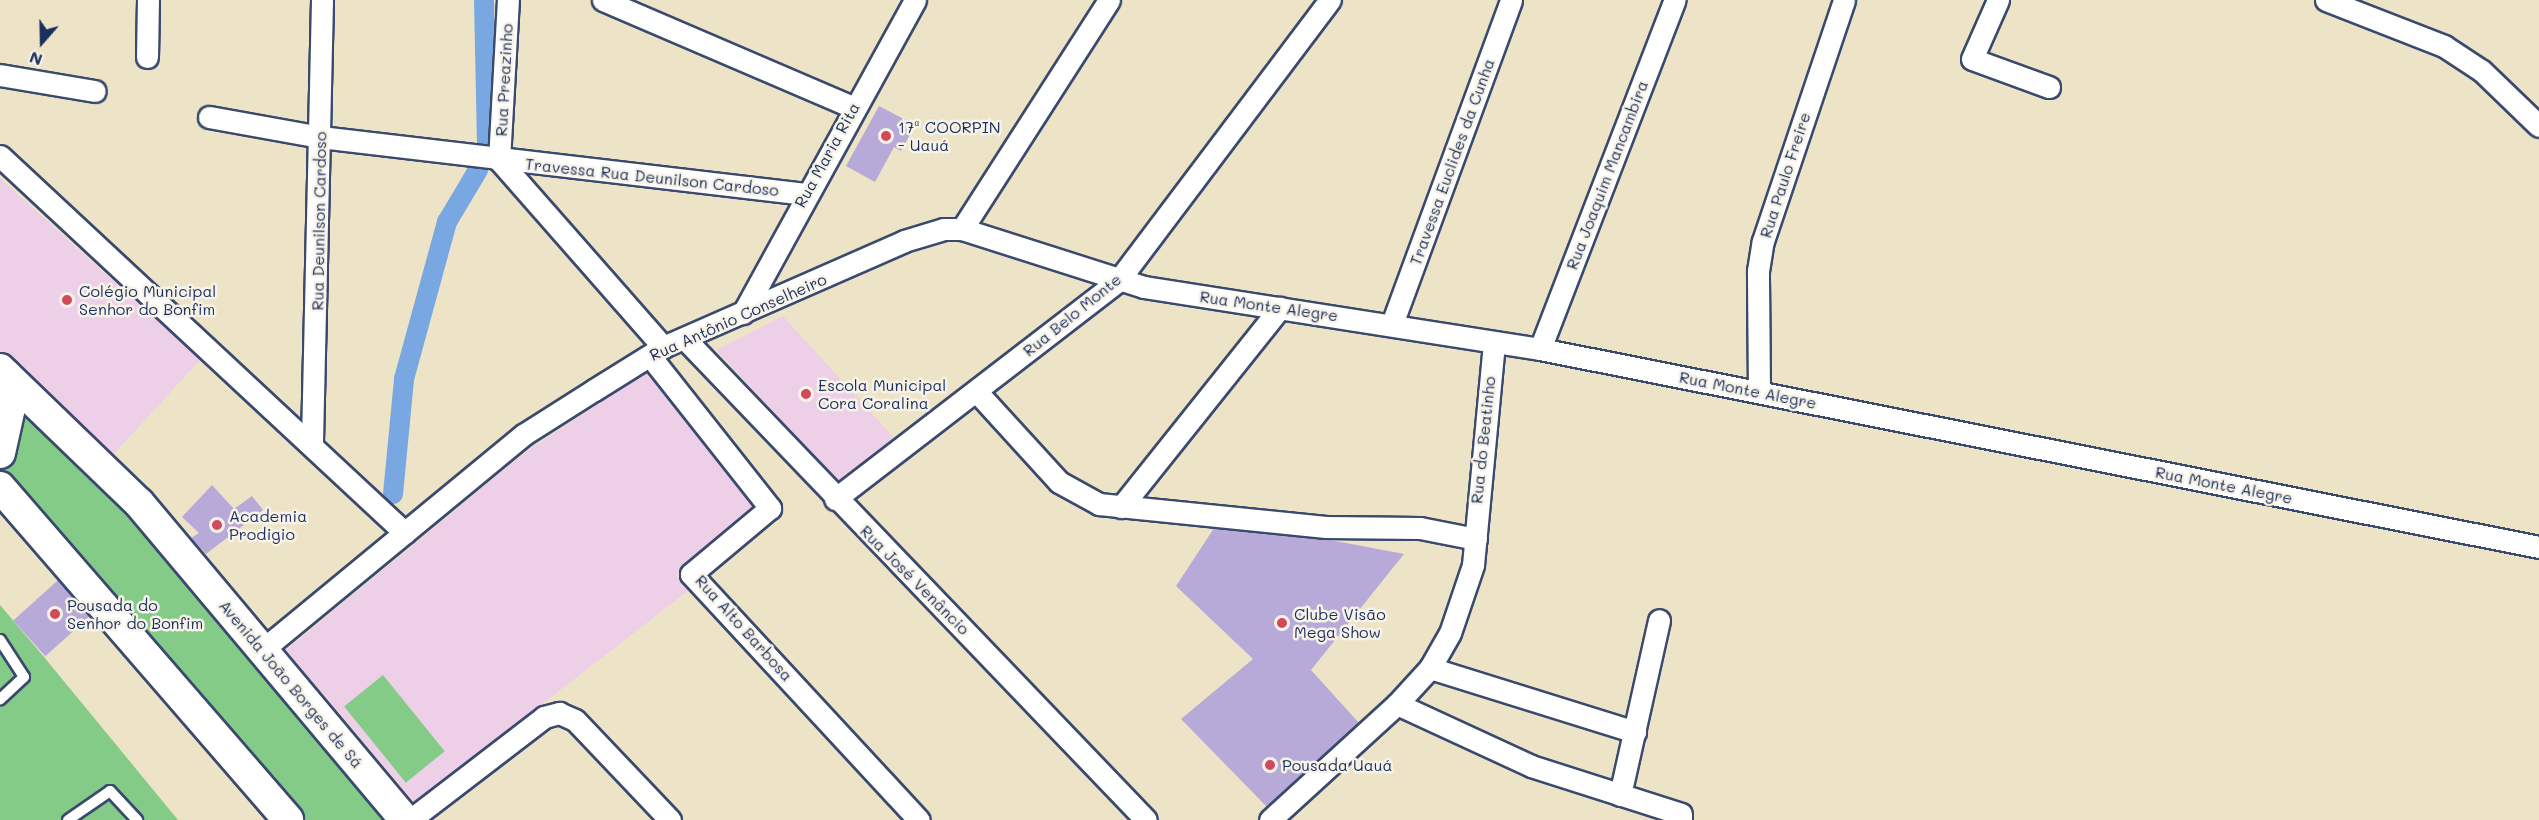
<!DOCTYPE html>
<html>
<head>
<meta charset="utf-8">
<style>
	body { margin:0 }
	#map { position:relative; width:2539px; height:820px; overflow:hidden; background:#ede4c7; font-family:Mali,sans-serif }
	div>[style] { position:absolute }
	.built>* { inset:0; background:#edd0e8 }
	.green>* { inset:0; background:#83cb86; transform-origin:0 0 }
	.canal>* { height:20px; margin:-10px; padding:0 10px; transform-origin:10px; border-radius:10px; background:#79a7e2 }
	.building>* { inset:0; background:#b7aad8; transform-origin:0 0 }
	.roads { filter:drop-shadow(2px 0 #3a4a6e) drop-shadow(-2px 0 #3a4a6e) drop-shadow(0 2px #3a4a6e) drop-shadow(0 -2px #3a4a6e) }
	.lane>* { height:10px; margin:-5px; padding:0 5px; transform-origin:5px; border-radius:5px; background:#fff }
	.street>* { height:21px; margin:-10.5px; padding:0 10.5px; transform-origin:10.5px; border-radius:10.5px; background:#fff }
	.secondary>* { height:30px; margin:-15px; padding:0 15px; transform-origin:15px; border-radius:15px; background:#fff }
	.dots>* { width:16px; height:16px; translate:-50% -50%; box-sizing:border-box; border:3px solid #f7f3e8; border-radius:50% }
	span { translate:-50% -50%; white-space:nowrap; text-align:center; line-height:1.15; -webkit-text-stroke:5px #f7f3e8; paint-order:stroke }
	.street-label { font-size:16px; color:#1b2f5e }
	.poi-label { font-size:16px; color:#1b2f5e }
	.left { translate:0 -50%; text-align:left }
	.north { position:absolute; left:12px; top:12px; width:60px; height:60px; -webkit-text-stroke:4px #f7f3e8; paint-order:stroke; rotate:200deg; font-size:16px; font-weight:700; line-height:24px; text-align:center; color:#1b2f5e }
	.north::after { content:''; display:block; margin:auto; width:21px; height:27px; background:#1b2f5e; clip-path:polygon(50% 0,100% 100%,50% 72%,0 100%) }
</style>
</head>
<body>
<div id="map">
	<div class="built">
		<div style="clip-path:polygon(0 178px,200px 360px,113px 455px,0 351px)"></div>
		<div style="clip-path:polygon(783px 316px,895px 439px,840px 484px,716px 350px)"></div>
		<div style="clip-path:polygon(648px 371px,756px 506px,676px 575px,689px 590px,415px 803px,286px 650px,527px 451px)"></div>
	</div>
	<div class="green">
		<div style="clip-path:polygon(17px 403px,163px 552px,391px 820px,298px 820px,1px 472px)"></div>
		<div style="clip-path:polygon(0 605px,44px 657px,178px 820px,0 820px)"></div>
		<div style="left:383px;top:675px;width:98px;height:50px;rotate:51deg"></div>
	</div>
	<div class="canal">
		<div style="left:484px;top:0;width:148px;rotate:88.8deg"></div>
		<div style="left:393px;top:494px;width:116px;rotate:-84.5deg"></div>
		<div style="left:404px;top:379px;width:163px;rotate:-74.7deg"></div>
		<div style="left:447px;top:222px;width:61px;rotate:-59.2deg"></div>
	</div>
	<div class="building">
		<div style="clip-path:polygon(879px 106px,915px 125px,901px 151px,894px 147px,875px 182px,846px 166px)"></div>
		<div style="clip-path:polygon(212px 485px,234px 509px,252px 496px,263px 510px,206px 554px,191px 538px,199px 533px,182px 517px)"></div>
		<div style="clip-path:polygon(1220px 519px,1404px 554px,1311px 670px,1359px 723px,1267px 807px,1181px 719px,1253px 659px,1176px 586px)"></div>
		<div style="left:66px;top:573px;width:48px;height:71px;rotate:48deg"></div>
	</div>
	<div class="roads">
		<div class="lane">
			<div style="left:0;top:640px;width:44px;rotate:57deg"></div>
			<div style="left:24px;top:677px;width:33px;rotate:137deg"></div>
			<div style="left:68px;top:820px;width:51px;rotate:-34.6deg"></div>
			<div style="left:110px;top:791px;width:40px;rotate:47deg"></div>
		</div>
		<div class="street">
			<div style="left:603px;top:0;width:272px;rotate:23.2deg"></div>
			<div style="left:1998px;top:0;width:64px;rotate:113.8deg"></div>
			<div style="left:1972px;top:59px;width:82px;rotate:20deg"></div>
			<div style="left:2326px;top:0;width:127px;rotate:21.3deg"></div>
			<div style="left:2444px;top:46px;width:45px;rotate:33.3deg"></div>
			<div style="left:2482px;top:71px;width:79px;rotate:44deg"></div>
			<div style="left:147px;top:57px;width:57px;rotate:-89deg"></div>
			<div style="left:0;top:75px;width:96px;rotate:9.6deg"></div>
			<div style="left:209px;top:117px;width:113px;rotate:10.2deg"></div>
			<div style="left:320px;top:137px;width:489px;rotate:6.7deg"></div>
			<div style="left:0;top:156px;width:553px;rotate:42.95deg"></div>
			<div style="left:499px;top:160px;width:249px;rotate:48.7deg"></div>
			<div style="left:499px;top:160px;width:160px;rotate:-86.8deg"></div>
			<div style="left:962px;top:229px;width:272px;rotate:-57.3deg"></div>
			<div style="left:743px;top:313px;width:357px;rotate:-61.2deg"></div>
			<div style="left:1392px;top:324px;width:345px;rotate:-69.8deg"></div>
			<div style="left:685px;top:339px;width:666px;rotate:46.22deg"></div>
			<div style="left:1540px;top:349px;width:374px;rotate:-68.9deg"></div>
			<div style="left:650px;top:356px;width:194px;rotate:51.7deg"></div>
			<div style="left:770px;top:508px;width:103px;rotate:140.1deg"></div>
			<div style="left:691px;top:574px;width:335px;rotate:47.2deg"></div>
			<div style="left:976px;top:391px;width:123px;rotate:47.6deg"></div>
			<div style="left:1059px;top:482px;width:46px;rotate:28.8deg"></div>
			<div style="left:1099px;top:504px;width:228px;rotate:5.8deg"></div>
			<div style="left:1326px;top:527px;width:94px;rotate:0.6deg"></div>
			<div style="left:1420px;top:528px;width:57px;rotate:11.1deg"></div>
			<div style="left:1759px;top:392px;width:121px;rotate:-90.5deg"></div>
			<div style="left:1758px;top:271px;width:30px;rotate:-81deg"></div>
			<div style="left:1763px;top:241px;width:254px;rotate:-71.4deg"></div>
			<div style="left:312px;top:441px;width:441px;rotate:-88.7deg"></div>
			<div style="left:835px;top:499px;width:357px;rotate:-37.6deg"></div>
			<div style="left:1118px;top:281px;width:352px;rotate:-53deg"></div>
			<div style="left:1121px;top:507px;width:255px;rotate:-51.4deg"></div>
			<div style="left:261px;top:651px;width:340px;rotate:-39.5deg"></div>
			<div style="left:523px;top:435px;width:84px;rotate:-32.4deg"></div>
			<div style="left:594px;top:390px;width:81px;rotate:-31.9deg"></div>
			<div style="left:663px;top:347px;width:263px;rotate:-23.7deg"></div>
			<div style="left:904px;top:241px;width:42px;rotate:-16.7deg"></div>
			<div style="left:944px;top:229px;width:18px"></div>
			<div style="left:962px;top:229px;width:191px;rotate:17.7deg"></div>
			<div style="left:1144px;top:287px;width:401px;rotate:8.9deg"></div>
			<div style="left:1540px;top:349px;width:1018px;rotate:11.21deg"></div>
			<div style="left:1430px;top:668px;width:215px;rotate:17.3deg"></div>
			<div style="left:1397px;top:704px;width:148px;rotate:24.8deg"></div>
			<div style="left:1531px;top:766px;width:157px;rotate:17.7deg"></div>
			<div style="left:1681px;top:814px;width:6px;rotate:90deg"></div>
			<div style="left:1620px;top:795px;width:179px;rotate:-77.4deg"></div>
			<div style="left:410px;top:820px;width:169px;rotate:-37.5deg"></div>
			<div style="left:544px;top:717px;width:16px;rotate:-15deg"></div>
			<div style="left:559px;top:713px;width:17px;rotate:24deg"></div>
			<div style="left:575px;top:720px;width:138px;rotate:46.5deg"></div>
			<div style="left:1270px;top:820px;width:172px;rotate:-42.4deg"></div>
			<div style="left:1397px;top:704px;width:49px;rotate:-47.5deg"></div>
			<div style="left:1430px;top:668px;width:40px;rotate:-60.3deg"></div>
			<div style="left:1450px;top:633px;width:72px;rotate:-71.3deg"></div>
			<div style="left:1473px;top:565px;width:224px;rotate:-84.6deg"></div>
		</div>
		<div class="secondary">
			<div style="left:0;top:369px;width:193px;rotate:44deg"></div>
			<div style="left:139px;top:503px;width:414px;rotate:50deg"></div>
			<div style="left:0;top:453px;width:46px;rotate:-77.5deg"></div>
			<div style="left:10px;top:408px;width:34px;rotate:-98deg"></div>
			<div style="left:0;top:487px;width:440px;rotate:49.1deg"></div>
		</div>
	</div>
	<div class="dots">
		<div style="left:886px;top:136px;background:#d1495b"></div>
		<div style="left:67px;top:300px;background:#d1495b"></div>
		<div style="left:806px;top:394px;background:#d1495b"></div>
		<div style="left:217px;top:525px;background:#d1495b"></div>
		<div style="left:55px;top:614px;background:#d1495b"></div>
		<div style="left:1282px;top:623px;background:#d1495b"></div>
		<div style="left:1270px;top:765px;background:#d1495b"></div>
	</div>
	<div class="street-label">
		<span style="left:504px;top:80px;rotate:-87deg">Rua Preazinho</span>
		<span style="left:827px;top:155px;rotate:-61deg">Rua Maria Rita</span>
		<span style="left:1452px;top:162px;rotate:-70deg">Travessa Euclides da Cunha</span>
		<span style="left:1607px;top:175px;rotate:-69deg">Rua Joaquim Mancambira</span>
		<span style="left:1785px;top:175px;rotate:-72deg">Rua Paulo Freire</span>
		<span style="left:652px;top:177px;rotate:6deg">Travessa Rua Deunilson Cardoso</span>
		<span style="left:319px;top:221px;rotate:-89deg">Rua Deunilson Cardoso</span>
		<span style="left:1269px;top:306px;rotate:8deg">Rua Monte Alegre</span>
		<span style="left:1072px;top:315px;rotate:-39deg">Rua Belo Monte</span>
		<span style="left:738px;top:317px;rotate:-24deg">Rua Antônio Conselheiro</span>
		<span style="left:1748px;top:390px;rotate:11deg">Rua Monte Alegre</span>
		<span style="left:1483px;top:440px;rotate:-84deg">Rua do Beatinho</span>
		<span style="left:2224px;top:485px;rotate:11deg">Rua Monte Alegre</span>
		<span style="left:915px;top:580px;rotate:45deg">Rua José Venâncio</span>
		<span style="left:744px;top:628px;rotate:48deg">Rua Alto Barbosa</span>
		<span style="left:291px;top:684px;rotate:50deg">Avenida João Borges de Sá</span>
	</div>
	<div class="poi-label">
		<span class="left" style="left:898px;top:136px">17ª COORPIN<br>- Uauá</span>
		<span class="left" style="left:79px;top:300px">Colégio Municipal<br>Senhor do Bonfim</span>
		<span class="left" style="left:818px;top:394px">Escola Municipal<br>Cora Coralina</span>
		<span class="left" style="left:229px;top:525px">Academia<br>Prodigio</span>
		<span class="left" style="left:67px;top:614px">Pousada do<br>Senhor do Bonfim</span>
		<span class="left" style="left:1294px;top:623px">Clube Visão<br>Mega Show</span>
		<span class="left" style="left:1282px;top:765px">Pousada Uauá</span>
	</div>
	<div class="north">N</div>
</div>
</body>
</html>
